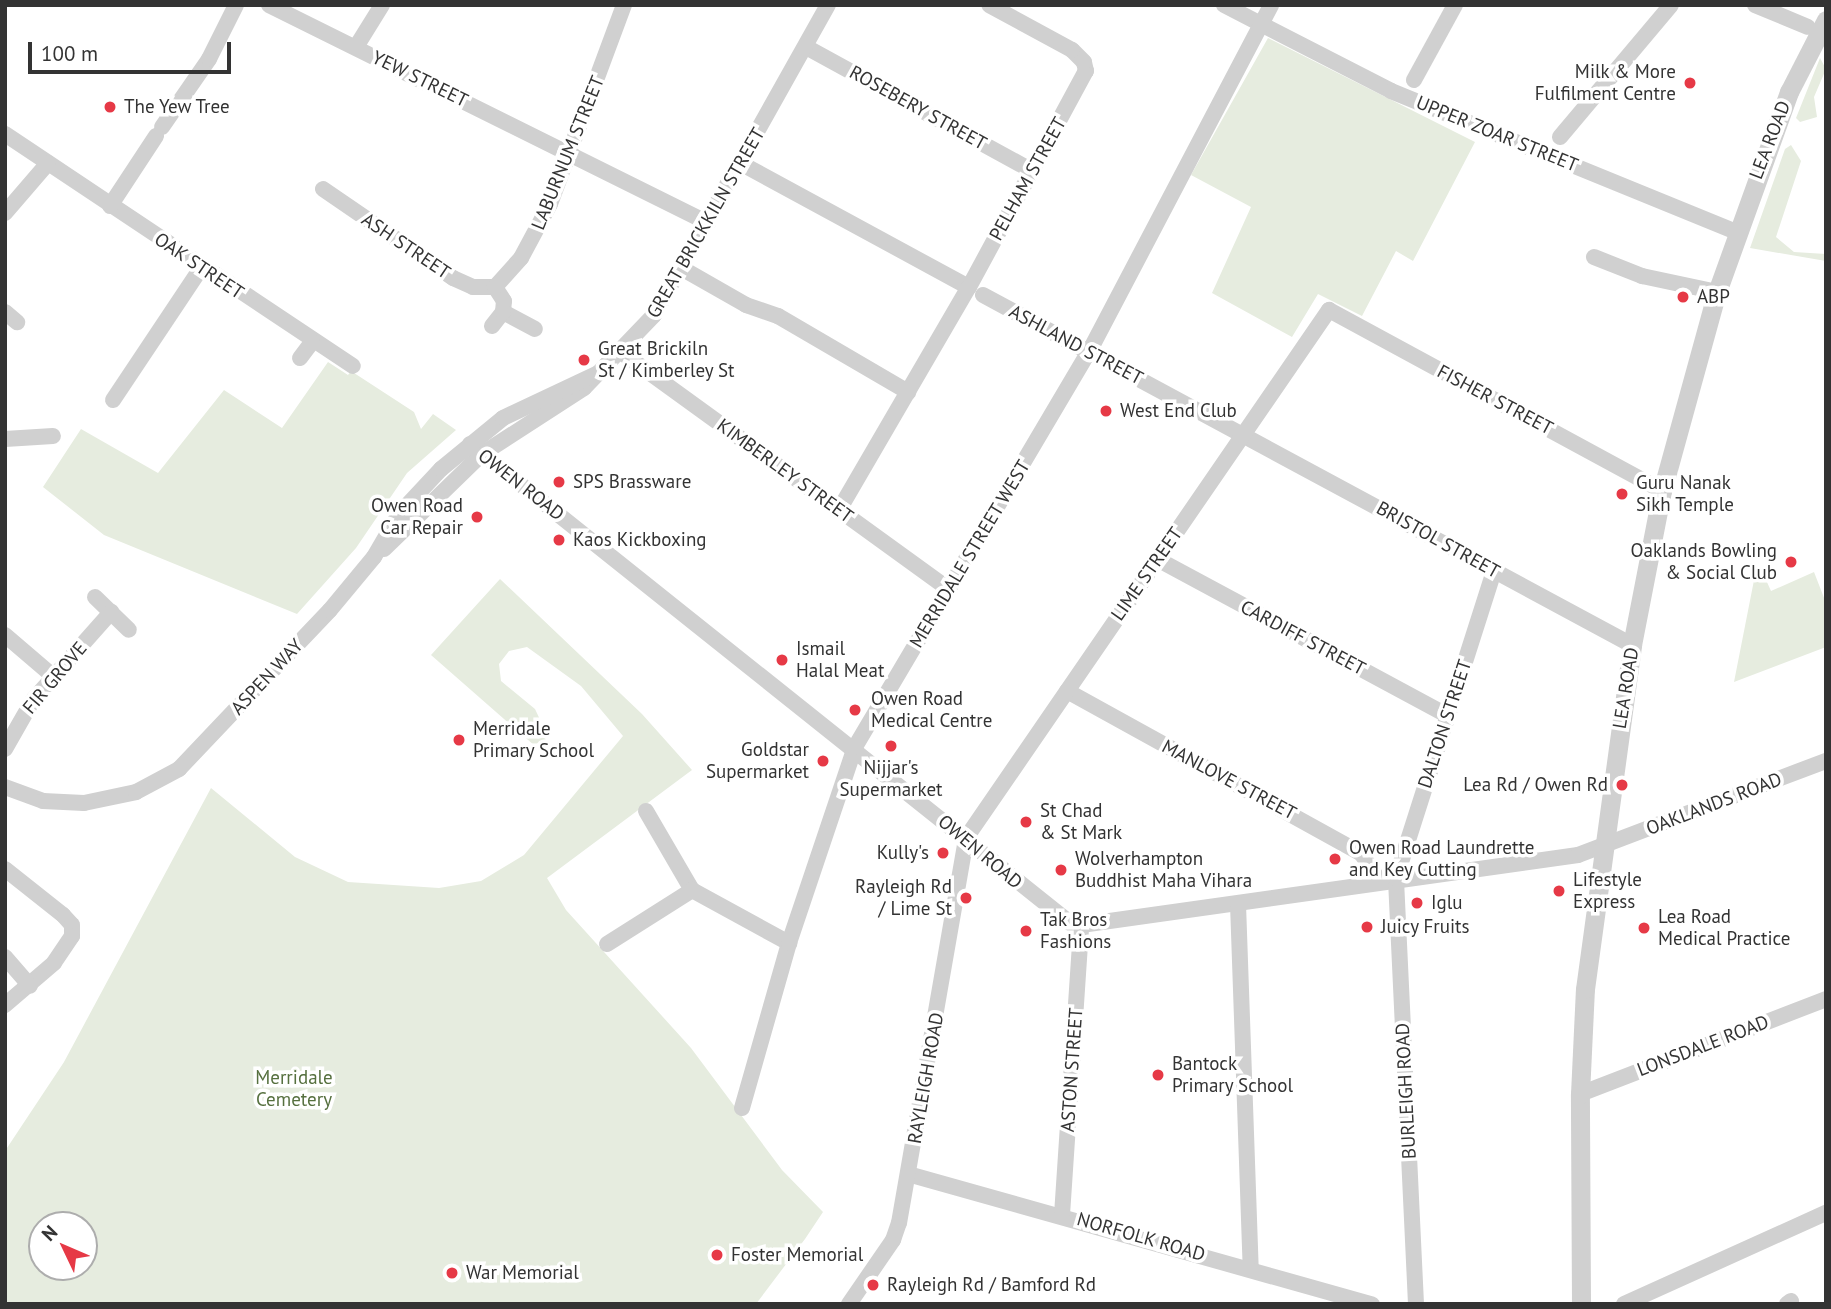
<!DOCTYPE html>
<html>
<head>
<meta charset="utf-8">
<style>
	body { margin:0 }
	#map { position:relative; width:1831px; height:1309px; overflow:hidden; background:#fff; font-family:"PT Sans",sans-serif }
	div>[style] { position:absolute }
	.green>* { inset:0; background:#e6ecdf }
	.minor>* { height:16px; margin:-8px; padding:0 8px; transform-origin:8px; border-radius:8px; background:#d0d0d0 }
	.tertiary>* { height:19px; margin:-9.5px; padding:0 9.5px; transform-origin:9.5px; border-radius:9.5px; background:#d0d0d0 }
	.dots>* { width:19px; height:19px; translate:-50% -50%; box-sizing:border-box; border:4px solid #fff; border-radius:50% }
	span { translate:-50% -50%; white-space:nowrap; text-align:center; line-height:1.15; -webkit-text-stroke:7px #fff; paint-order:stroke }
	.poi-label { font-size:19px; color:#333 }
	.right { translate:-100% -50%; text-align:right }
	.left { translate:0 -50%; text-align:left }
	.street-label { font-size:19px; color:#333 }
	.park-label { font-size:19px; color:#56703f }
	.frame { position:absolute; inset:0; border:7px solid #333; pointer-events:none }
	.north { position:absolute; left:28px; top:1211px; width:70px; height:70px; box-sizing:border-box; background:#fff; border:2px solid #adadad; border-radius:50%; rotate:314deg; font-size:19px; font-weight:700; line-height:28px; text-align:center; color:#333 }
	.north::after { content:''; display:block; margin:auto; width:24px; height:32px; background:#e63946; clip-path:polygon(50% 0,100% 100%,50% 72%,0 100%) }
	.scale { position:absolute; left:28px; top:42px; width:203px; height:32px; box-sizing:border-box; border:4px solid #333; border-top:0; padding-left:9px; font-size:21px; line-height:24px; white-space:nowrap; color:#333; -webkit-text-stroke:5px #fff; paint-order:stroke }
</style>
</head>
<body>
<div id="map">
	<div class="green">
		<div style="clip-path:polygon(1268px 38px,1475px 142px,1413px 261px,1396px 251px,1362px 316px,1318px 294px,1292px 337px,1212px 293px,1251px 207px,1191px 175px)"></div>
		<div style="clip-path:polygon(1820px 58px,1826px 69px,1814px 97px,1817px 117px,1800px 122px,1796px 118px)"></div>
		<div style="clip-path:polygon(1791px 145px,1801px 161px,1776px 237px,1794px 252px,1826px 254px,1826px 261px,1750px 248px,1785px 149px)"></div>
		<div style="clip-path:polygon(328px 362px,348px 375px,351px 371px,414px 412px,421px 429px,433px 414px,456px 430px,407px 473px,356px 548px,297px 614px,104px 535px,43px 487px,81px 429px,158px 473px,224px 390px,282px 428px)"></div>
		<div style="clip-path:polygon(1756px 570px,1762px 571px,1771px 591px,1814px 572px,1826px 603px,1826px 647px,1734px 682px)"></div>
		<div style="clip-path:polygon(evenodd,500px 579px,642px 714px,692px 770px,547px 878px,566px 910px,691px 1048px,782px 1170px,823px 1212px,805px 1239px,756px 1304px,5px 1304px,5px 1151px,64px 1062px,211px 788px,295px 857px,348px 882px,439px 888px,481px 881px,524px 855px,623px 736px,581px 686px,527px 647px,509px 651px,499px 664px,501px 681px,535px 709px,543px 726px,546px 743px,535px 746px,431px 655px,500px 579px,42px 1225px,84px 1225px,84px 1267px,42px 1267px,42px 1225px)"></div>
	</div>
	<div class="minor">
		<div style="left:269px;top:5px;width:490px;rotate:26.4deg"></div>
		<div style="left:1224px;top:5px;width:188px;rotate:27.2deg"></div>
		<div style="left:1391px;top:91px;width:374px;rotate:22.2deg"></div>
		<div style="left:1755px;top:5px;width:57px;rotate:22.5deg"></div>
		<div style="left:356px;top:47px;width:49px;rotate:-58.2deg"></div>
		<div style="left:806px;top:47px;width:256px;rotate:28.7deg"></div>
		<div style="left:1414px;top:80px;width:85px;rotate:-61.3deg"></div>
		<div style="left:162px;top:127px;width:83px;rotate:-55.3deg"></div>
		<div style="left:209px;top:59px;width:60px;rotate:-63.4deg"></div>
		<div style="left:5px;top:134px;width:418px;rotate:33.7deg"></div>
		<div style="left:1560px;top:137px;width:172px;rotate:-49.9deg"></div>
		<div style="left:742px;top:164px;width:258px;rotate:28.5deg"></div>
		<div style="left:323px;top:189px;width:158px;rotate:34.4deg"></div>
		<div style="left:453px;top:278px;width:22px;rotate:24deg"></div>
		<div style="left:473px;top:287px;width:22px"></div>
		<div style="left:110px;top:206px;width:84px;rotate:-56.7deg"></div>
		<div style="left:5px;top:213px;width:66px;rotate:-49.3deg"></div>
		<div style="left:1594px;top:257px;width:52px;rotate:21.6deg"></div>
		<div style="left:1642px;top:276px;width:77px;rotate:12deg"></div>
		<div style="left:683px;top:269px;width:73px;rotate:29.7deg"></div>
		<div style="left:746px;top:305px;width:34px;rotate:19deg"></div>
		<div style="left:778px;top:316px;width:151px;rotate:30.3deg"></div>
		<div style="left:983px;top:295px;width:737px;rotate:28.34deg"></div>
		<div style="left:5px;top:312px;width:16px;rotate:40deg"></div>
		<div style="left:503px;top:312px;width:36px;rotate:28deg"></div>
		<div style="left:492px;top:326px;width:18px;rotate:-52deg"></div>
		<div style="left:503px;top:312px;width:11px;rotate:-85deg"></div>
		<div style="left:504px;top:301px;width:17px;rotate:-123deg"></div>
		<div style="left:495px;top:287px;width:39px;rotate:-48deg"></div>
		<div style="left:521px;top:258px;width:61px;rotate:-61.8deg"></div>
		<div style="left:550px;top:204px;width:212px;rotate:-69.6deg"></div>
		<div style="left:621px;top:352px;width:405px;rotate:35.9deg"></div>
		<div style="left:300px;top:358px;width:20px;rotate:-53deg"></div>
		<div style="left:113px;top:400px;width:159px;rotate:-56.3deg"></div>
		<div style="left:5px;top:439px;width:48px;rotate:-3.6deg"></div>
		<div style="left:470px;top:444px;width:773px;rotate:38.59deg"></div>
		<div style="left:1074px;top:926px;width:509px;rotate:-8.02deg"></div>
		<div style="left:1578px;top:855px;width:265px;rotate:-20.8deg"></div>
		<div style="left:839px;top:510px;width:258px;rotate:-59.8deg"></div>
		<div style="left:969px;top:287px;width:246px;rotate:-61.6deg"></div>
		<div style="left:1086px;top:71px;width:9px;rotate:-103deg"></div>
		<div style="left:1084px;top:62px;width:17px;rotate:-135deg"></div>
		<div style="left:1072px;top:50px;width:94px;rotate:-151.5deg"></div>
		<div style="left:384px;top:549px;width:136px;rotate:-44.1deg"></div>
		<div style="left:482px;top:454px;width:121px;rotate:-32.9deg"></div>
		<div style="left:584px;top:388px;width:101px;rotate:-46.2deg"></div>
		<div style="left:654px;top:315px;width:355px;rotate:-60.7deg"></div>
		<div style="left:1157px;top:559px;width:331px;rotate:28.3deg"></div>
		<div style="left:95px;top:597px;width:47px;rotate:44.1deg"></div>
		<div style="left:5px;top:635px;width:65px;rotate:40.6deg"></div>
		<div style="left:1067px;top:691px;width:336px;rotate:28.9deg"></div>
		<div style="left:1361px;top:853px;width:33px;rotate:57deg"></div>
		<div style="left:5px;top:749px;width:56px;rotate:-60.3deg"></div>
		<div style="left:33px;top:700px;width:118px;rotate:-48.4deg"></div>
		<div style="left:5px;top:787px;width:40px;rotate:20.2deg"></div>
		<div style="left:43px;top:801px;width:41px;rotate:2.8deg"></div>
		<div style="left:84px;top:803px;width:53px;rotate:-11.9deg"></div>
		<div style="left:136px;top:792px;width:49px;rotate:-28.1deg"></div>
		<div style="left:179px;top:769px;width:219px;rotate:-46.5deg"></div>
		<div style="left:330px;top:610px;width:69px;rotate:-50.3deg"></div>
		<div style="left:374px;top:557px;width:50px;rotate:-59.8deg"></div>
		<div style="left:399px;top:514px;width:62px;rotate:-47deg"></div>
		<div style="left:441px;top:469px;width:80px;rotate:-39.4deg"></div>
		<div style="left:503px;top:418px;width:105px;rotate:-25.3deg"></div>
		<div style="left:646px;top:811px;width:91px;rotate:59.8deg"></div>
		<div style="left:692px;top:890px;width:111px;rotate:28.7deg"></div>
		<div style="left:5px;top:869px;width:74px;rotate:38.4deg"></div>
		<div style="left:63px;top:915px;width:13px;rotate:48deg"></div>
		<div style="left:72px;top:925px;width:11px;rotate:90deg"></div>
		<div style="left:72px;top:936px;width:32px;rotate:124deg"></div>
		<div style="left:54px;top:963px;width:65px;rotate:139.4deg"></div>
		<div style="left:1238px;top:904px;width:365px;rotate:88deg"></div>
		<div style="left:607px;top:944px;width:101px;rotate:-32.4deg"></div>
		<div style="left:5px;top:957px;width:38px;rotate:49deg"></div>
		<div style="left:1580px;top:1094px;width:264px;rotate:-21.1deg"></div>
		<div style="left:742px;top:1108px;width:172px;rotate:-74.1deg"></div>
		<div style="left:789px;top:943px;width:207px;rotate:-71.4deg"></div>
		<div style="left:855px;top:747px;width:459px;rotate:-59.4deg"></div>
		<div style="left:1089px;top:352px;width:392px;rotate:-62.3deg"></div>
		<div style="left:908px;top:1174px;width:482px;rotate:15.7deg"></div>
		<div style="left:1062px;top:1215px;width:290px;rotate:-86.2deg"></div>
		<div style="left:849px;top:1304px;width:78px;rotate:-55.5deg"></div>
		<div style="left:893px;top:1240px;width:18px;rotate:-71deg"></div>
		<div style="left:899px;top:1223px;width:391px;rotate:-80.1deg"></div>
		<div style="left:966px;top:838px;width:641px;rotate:-55.49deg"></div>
		<div style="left:1329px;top:310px;width:379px;rotate:28.5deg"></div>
		<div style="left:1416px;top:1304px;width:426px;rotate:-92.7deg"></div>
		<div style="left:1396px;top:878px;width:322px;rotate:-72.3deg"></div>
		<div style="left:1624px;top:1304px;width:222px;rotate:-24.3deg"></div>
		<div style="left:1787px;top:1304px;width:5px;rotate:-37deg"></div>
	</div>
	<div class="tertiary">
		<div style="left:1581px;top:1304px;width:210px;rotate:-90.3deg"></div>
		<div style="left:1580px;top:1094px;width:105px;rotate:-87.3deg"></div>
		<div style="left:1585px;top:989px;width:347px;rotate:-82.2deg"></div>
		<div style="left:1632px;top:645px;width:157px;rotate:-79deg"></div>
		<div style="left:1662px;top:491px;width:206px;rotate:-74.6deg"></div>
		<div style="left:1717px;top:292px;width:213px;rotate:-70.2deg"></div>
		<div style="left:1789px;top:92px;width:81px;rotate:-62.8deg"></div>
	</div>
	<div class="dots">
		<div style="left:1690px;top:83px;background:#e63946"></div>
		<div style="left:110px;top:107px;background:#e63946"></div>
		<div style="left:1683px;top:297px;background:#e63946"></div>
		<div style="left:584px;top:360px;background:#e63946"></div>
		<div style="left:1106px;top:411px;background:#e63946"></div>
		<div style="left:559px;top:482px;background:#e63946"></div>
		<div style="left:1622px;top:494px;background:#e63946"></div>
		<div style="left:477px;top:517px;background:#e63946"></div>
		<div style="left:559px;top:540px;background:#e63946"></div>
		<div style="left:1791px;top:562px;background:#e63946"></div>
		<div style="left:782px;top:660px;background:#e63946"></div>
		<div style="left:855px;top:710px;background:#e63946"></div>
		<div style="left:459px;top:740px;background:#e63946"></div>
		<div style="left:891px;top:746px;background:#e63946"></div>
		<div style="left:823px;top:761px;background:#e63946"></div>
		<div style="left:1622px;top:785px;background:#e63946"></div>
		<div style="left:1026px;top:822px;background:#e63946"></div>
		<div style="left:943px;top:853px;background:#e63946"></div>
		<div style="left:1335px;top:859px;background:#e63946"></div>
		<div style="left:1061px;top:870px;background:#e63946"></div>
		<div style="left:1559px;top:891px;background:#e63946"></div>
		<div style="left:966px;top:898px;background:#e63946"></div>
		<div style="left:1417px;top:903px;background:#e63946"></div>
		<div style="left:1367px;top:927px;background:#e63946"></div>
		<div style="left:1644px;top:928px;background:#e63946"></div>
		<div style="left:1026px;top:931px;background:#e63946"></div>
		<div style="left:1158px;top:1075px;background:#e63946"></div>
		<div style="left:717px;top:1255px;background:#e63946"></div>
		<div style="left:452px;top:1273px;background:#e63946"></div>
		<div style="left:873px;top:1285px;background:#e63946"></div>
	</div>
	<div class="poi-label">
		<span class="right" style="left:1676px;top:83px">Milk &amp; More<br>Fulfilment Centre</span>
		<span class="left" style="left:124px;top:107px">The Yew Tree</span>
		<span class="left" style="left:1697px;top:297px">ABP</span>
		<span class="left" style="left:598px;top:360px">Great Brickiln<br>St / Kimberley St</span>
		<span class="left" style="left:1120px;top:411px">West End Club</span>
		<span class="left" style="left:573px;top:482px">SPS Brassware</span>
		<span class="left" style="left:1636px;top:494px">Guru Nanak<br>Sikh Temple</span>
		<span class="right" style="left:463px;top:517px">Owen Road<br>Car Repair</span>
		<span class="left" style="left:573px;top:540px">Kaos Kickboxing</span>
		<span class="right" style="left:1777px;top:562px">Oaklands Bowling<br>&amp; Social Club</span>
		<span class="left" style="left:796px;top:660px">Ismail<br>Halal Meat</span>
		<span class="left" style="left:871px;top:710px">Owen Road<br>Medical Centre</span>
		<span class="left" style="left:473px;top:740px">Merridale<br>Primary School</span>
		<span class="right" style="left:809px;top:761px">Goldstar<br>Supermarket</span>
		<span style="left:891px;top:779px">Nijjar's<br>Supermarket</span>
		<span class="right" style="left:1608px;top:785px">Lea Rd / Owen Rd</span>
		<span class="left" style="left:1040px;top:822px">St Chad<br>&amp; St Mark</span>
		<span class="left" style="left:1349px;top:859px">Owen Road Laundrette<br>and Key Cutting</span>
		<span class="right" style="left:929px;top:853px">Kully's</span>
		<span class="left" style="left:1075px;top:870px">Wolverhampton<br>Buddhist Maha Vihara</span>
		<span class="left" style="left:1573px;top:891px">Lifestyle<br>Express</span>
		<span class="right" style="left:952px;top:898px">Rayleigh Rd<br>/ Lime St</span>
		<span class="left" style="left:1431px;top:903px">Iglu</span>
		<span class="left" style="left:1658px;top:928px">Lea Road<br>Medical Practice</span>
		<span class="left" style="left:1040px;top:931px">Tak Bros<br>Fashions</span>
		<span class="left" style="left:1381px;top:927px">Juicy Fruits</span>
		<span class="left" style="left:1172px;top:1075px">Bantock<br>Primary School</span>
		<span class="left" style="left:731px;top:1255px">Foster Memorial</span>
		<span class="left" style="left:466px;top:1273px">War Memorial</span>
		<span class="left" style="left:887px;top:1285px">Rayleigh Rd / Bamford Rd</span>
	</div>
	<div class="street-label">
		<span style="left:420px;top:79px;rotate:26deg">YEW STREET</span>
		<span style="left:918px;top:108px;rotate:29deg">ROSEBERY STREET</span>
		<span style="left:1497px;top:134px;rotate:22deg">UPPER ZOAR STREET</span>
		<span style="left:1770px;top:140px;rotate:-69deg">LEA ROAD</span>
		<span style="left:568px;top:153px;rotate:-68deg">LABURNUM STREET</span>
		<span style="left:1028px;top:179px;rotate:-61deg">PELHAM STREET</span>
		<span style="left:706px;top:223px;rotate:-60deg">GREAT BRICKKILN STREET</span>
		<span style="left:406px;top:246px;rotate:34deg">ASH STREET</span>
		<span style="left:199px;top:266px;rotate:34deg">OAK STREET</span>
		<span style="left:1076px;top:345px;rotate:28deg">ASHLAND STREET</span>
		<span style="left:1495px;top:400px;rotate:28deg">FISHER STREET</span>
		<span style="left:785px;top:471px;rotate:36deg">KIMBERLEY STREET</span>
		<span style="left:521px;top:485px;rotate:38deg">OWEN ROAD</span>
		<span style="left:1438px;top:540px;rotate:29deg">BRISTOL STREET</span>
		<span style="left:970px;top:554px;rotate:-59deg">MERRIDALE STREET WEST</span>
		<span style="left:1147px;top:574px;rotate:-55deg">LIME STREET</span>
		<span style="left:1303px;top:638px;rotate:28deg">CARDIFF STREET</span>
		<span style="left:267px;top:677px;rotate:-47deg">ASPEN WAY</span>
		<span style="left:55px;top:678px;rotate:-50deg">FIR GROVE</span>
		<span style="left:1626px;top:688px;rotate:-81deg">LEA ROAD</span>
		<span style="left:1445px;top:724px;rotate:-72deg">DALTON STREET</span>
		<span style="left:1229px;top:780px;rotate:28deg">MANLOVE STREET</span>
		<span style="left:1714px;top:804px;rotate:-21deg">OAKLANDS ROAD</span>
		<span style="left:980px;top:852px;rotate:40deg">OWEN ROAD</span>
		<span style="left:1703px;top:1046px;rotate:-21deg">LONSDALE ROAD</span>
		<span style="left:1072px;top:1070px;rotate:-86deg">ASTON STREET</span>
		<span style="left:926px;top:1078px;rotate:-80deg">RAYLEIGH ROAD</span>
		<span style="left:1406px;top:1091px;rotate:-93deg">BURLEIGH ROAD</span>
		<span style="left:1141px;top:1237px;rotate:16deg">NORFOLK ROAD</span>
	</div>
	<div class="park-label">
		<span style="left:294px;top:1089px">Merridale<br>Cemetery</span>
	</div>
	<div class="frame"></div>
	<div class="north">N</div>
	<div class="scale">100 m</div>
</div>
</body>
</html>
